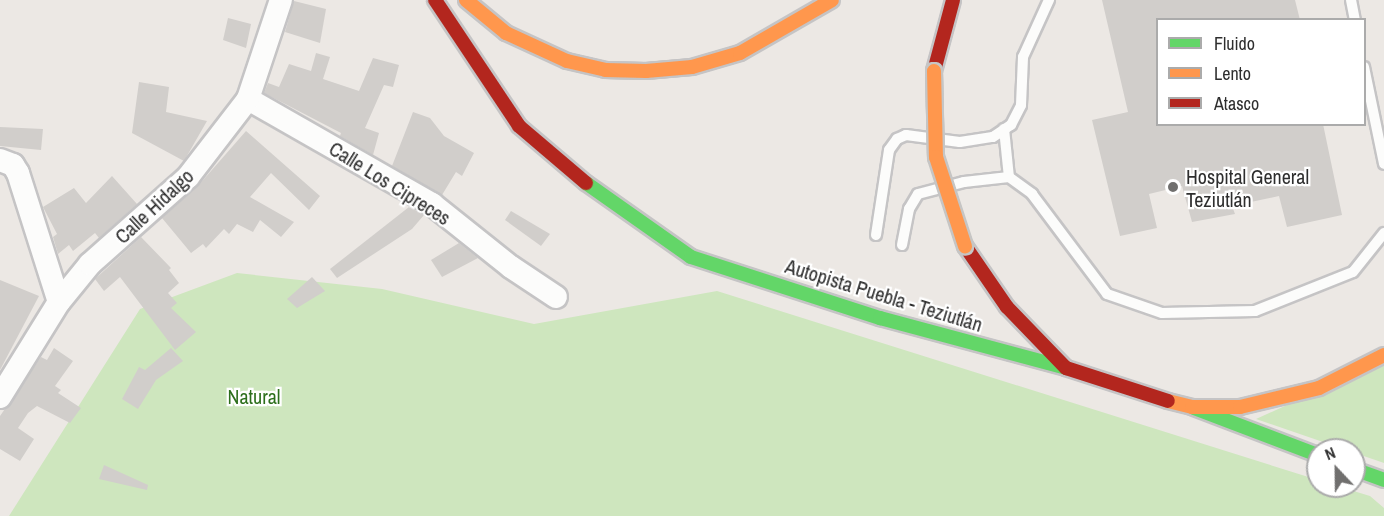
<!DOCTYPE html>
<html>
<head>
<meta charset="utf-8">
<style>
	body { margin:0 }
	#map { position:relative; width:1384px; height:516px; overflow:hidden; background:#ece8e4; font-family:"Archivo Narrow",sans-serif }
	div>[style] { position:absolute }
	.green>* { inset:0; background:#cee6be }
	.building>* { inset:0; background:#d1cecb }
	.roads { filter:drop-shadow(2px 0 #c5c4c5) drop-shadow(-2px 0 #c5c4c5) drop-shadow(0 2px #c5c4c5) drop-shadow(0 -2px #c5c4c5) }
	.lane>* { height:10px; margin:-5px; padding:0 5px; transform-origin:5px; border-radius:5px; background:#fcfcfb }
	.street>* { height:22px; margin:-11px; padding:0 11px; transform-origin:11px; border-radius:11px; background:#fcfcfb }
	.fast>* { height:14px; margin:-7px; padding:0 7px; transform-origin:7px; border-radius:7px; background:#63d668 }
	.slow>* { height:14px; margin:-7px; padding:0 7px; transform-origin:7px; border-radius:7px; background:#ff974d }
	.jam>* { height:14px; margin:-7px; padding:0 7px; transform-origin:7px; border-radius:7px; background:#b3261e }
	.bridges { filter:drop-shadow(2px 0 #c6c5c4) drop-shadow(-2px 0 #c6c5c4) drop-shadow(0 2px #c6c5c4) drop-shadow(0 -2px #c6c5c4) }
	.slow-bridge>* { height:14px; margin:-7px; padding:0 7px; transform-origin:7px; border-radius:7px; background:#ff974d }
	.dots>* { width:16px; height:16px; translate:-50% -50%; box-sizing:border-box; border:3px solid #fff; border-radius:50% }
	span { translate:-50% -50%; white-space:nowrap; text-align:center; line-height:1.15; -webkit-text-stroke:4.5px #fff; paint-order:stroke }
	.poi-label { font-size:20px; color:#2e2e2e }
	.left { translate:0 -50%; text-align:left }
	.street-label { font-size:20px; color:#2e2e2e }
	.park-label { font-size:20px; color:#2c6e1b }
	.legend { position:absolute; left:1156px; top:18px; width:210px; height:108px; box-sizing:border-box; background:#fff; border:2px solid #ababab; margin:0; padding:8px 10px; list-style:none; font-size:18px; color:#2e2e2e }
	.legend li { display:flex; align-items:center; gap:12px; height:30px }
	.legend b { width:30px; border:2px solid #ababab }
	.north { position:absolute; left:1306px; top:438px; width:60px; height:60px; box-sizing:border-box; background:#fff; border:2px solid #ababab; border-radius:50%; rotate:338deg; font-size:16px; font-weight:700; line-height:24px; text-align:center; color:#2e2e2e }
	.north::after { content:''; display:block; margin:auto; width:21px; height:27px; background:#706f6e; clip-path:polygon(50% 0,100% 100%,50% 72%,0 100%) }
</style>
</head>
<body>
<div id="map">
	<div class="green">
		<div style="clip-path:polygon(237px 273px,382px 289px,534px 324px,717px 291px,1318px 480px,1318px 486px,1337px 486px,1370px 496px,1384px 508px,1384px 516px,9px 516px,140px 309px)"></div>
		<div style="clip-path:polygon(1384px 361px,1384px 463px,1256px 419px)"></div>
	</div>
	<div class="building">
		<div style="clip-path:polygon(1102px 0,1295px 0,1300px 20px,1158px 20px,1158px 124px,1323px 124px,1342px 215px,1287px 227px,1279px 196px,1232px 206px,1235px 214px,1192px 222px,1182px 186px,1149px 194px,1157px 228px,1120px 236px,1092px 120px,1128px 112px)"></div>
		<div style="clip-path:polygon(294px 1px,326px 9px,320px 43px,285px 32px)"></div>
		<div style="clip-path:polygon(228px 18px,251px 24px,246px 48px,223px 40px)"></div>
		<div style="clip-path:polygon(316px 53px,330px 57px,323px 79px,359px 91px,373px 58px,399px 65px,393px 87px,384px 85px,365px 128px,379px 133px,373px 155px,340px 136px,341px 133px,264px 93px,268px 83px,279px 87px,289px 64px,311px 71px)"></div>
		<div style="clip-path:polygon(139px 82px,169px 87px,166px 112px,207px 121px,184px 161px,132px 133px)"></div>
		<div style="clip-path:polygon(413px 112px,430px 118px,444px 136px,474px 153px,462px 176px,456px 172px,442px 195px,392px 166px)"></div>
		<div style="clip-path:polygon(0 127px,43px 129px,41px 150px,0 146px)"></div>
		<div style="clip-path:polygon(246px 131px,320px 196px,309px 210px,271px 173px,250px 197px,294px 222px,281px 237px,260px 220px,253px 232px,237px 224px,229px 234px,224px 229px,206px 248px,203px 244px,191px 253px,162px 218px,197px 187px)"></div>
		<div style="clip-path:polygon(112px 176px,137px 204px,99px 238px,95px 233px,73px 251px,69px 245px,58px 254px,53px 237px,57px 234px,43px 207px,74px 188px,86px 203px)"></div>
		<div style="clip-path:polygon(409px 207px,424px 215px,412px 229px,337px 278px,330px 269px)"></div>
		<div style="clip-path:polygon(511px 211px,550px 234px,541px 246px,505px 220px)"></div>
		<div style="clip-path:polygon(141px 237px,171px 268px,169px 270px,179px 283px,168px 293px,177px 303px,171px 308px,196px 332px,175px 350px,120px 277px,104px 291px,95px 279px)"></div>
		<div style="clip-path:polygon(459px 243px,478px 258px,442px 277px,431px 260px)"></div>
		<div style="clip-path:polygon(312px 277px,325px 291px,297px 308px,287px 299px)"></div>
		<div style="clip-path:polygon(0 280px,39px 296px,0 370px)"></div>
		<div style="clip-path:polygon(54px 348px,73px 361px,55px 386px,61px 390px,58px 393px,81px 408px,70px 423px,37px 406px,28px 413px,18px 428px,34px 439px,20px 461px,0 449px,0 416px,41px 357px,47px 360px)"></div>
		<div style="clip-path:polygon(171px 348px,183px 361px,156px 380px,138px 409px,122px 399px,139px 367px,145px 370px)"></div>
		<div style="clip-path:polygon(104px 465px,148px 485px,147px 490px,99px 479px)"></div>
	</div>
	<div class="roads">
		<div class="lane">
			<div style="left:1351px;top:0;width:20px;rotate:79deg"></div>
			<div style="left:1364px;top:67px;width:99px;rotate:78.3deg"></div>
			<div style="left:1004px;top:129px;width:48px;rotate:84.1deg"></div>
			<div style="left:876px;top:235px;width:86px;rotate:-81.3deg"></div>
			<div style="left:889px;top:150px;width:14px;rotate:-54deg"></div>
			<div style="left:897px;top:139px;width:10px;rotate:-24deg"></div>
			<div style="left:906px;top:135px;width:54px;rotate:7.4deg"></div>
			<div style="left:960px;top:142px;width:33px;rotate:-9deg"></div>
			<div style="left:993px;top:137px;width:22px;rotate:-34deg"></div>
			<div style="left:1011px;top:125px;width:22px;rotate:-63deg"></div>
			<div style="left:1021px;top:105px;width:48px;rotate:-87.6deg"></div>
			<div style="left:1023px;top:57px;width:63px;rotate:-65.5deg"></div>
			<div style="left:902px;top:245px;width:37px;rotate:-79deg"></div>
			<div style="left:909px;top:209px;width:17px;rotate:-59deg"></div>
			<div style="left:918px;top:194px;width:48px;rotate:-14.6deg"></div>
			<div style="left:964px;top:182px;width:45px;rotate:-6.3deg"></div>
			<div style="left:1009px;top:177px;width:29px;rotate:36deg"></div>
			<div style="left:1032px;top:194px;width:125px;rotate:53.1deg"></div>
			<div style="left:1107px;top:294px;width:58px;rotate:19.1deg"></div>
			<div style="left:1162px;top:313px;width:93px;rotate:-1.2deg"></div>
			<div style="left:1255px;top:311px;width:105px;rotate:-21.7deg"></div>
			<div style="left:1353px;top:272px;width:50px;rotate:-51.5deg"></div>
		</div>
		<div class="street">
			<div style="left:248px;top:99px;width:212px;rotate:29.7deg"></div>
			<div style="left:432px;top:204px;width:101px;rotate:38.6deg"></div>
			<div style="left:511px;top:267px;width:54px;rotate:33.7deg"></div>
			<div style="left:0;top:160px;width:14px;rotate:21deg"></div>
			<div style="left:13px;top:165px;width:9px;rotate:58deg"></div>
			<div style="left:18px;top:173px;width:135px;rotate:72.4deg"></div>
			<div style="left:0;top:397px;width:112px;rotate:-58.2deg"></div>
			<div style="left:59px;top:302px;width:49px;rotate:-50.8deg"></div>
			<div style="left:90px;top:264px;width:131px;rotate:-41.6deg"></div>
			<div style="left:188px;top:177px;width:98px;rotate:-52.4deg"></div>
			<div style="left:248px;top:99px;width:104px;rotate:-71.6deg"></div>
		</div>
		<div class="fast">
			<div style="left:586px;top:183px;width:128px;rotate:35.2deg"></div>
			<div style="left:691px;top:257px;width:199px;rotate:17.9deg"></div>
			<div style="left:880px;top:318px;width:193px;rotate:15deg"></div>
			<div style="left:1194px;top:408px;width:133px;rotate:20.8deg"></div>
			<div style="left:1354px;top:469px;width:32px;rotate:20deg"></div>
		</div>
		<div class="slow">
			<div style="left:466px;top:0;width:52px;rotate:39.5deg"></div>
			<div style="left:506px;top:33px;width:67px;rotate:24.7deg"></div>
			<div style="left:567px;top:61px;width:39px;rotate:13deg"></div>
			<div style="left:605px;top:70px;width:41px;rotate:1.4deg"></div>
			<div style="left:646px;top:71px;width:46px;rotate:-5deg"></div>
			<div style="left:692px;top:67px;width:50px;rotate:-16.3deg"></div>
			<div style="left:740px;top:53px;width:106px;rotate:-29.9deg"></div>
			<div style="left:1168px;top:401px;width:25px;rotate:14deg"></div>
			<div style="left:1192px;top:407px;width:48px"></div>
			<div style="left:1240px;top:407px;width:81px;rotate:-13.5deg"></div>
			<div style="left:1319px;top:388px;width:73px;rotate:-26.9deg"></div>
		</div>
		<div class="jam">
			<div style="left:435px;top:0;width:151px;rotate:56.3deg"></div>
			<div style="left:519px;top:126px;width:88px;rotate:40.4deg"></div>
			<div style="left:934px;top:71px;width:73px;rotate:-75deg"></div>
			<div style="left:965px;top:246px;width:74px;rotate:55.5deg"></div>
			<div style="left:1007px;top:307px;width:85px;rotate:46deg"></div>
			<div style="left:1066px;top:368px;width:107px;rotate:17.9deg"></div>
		</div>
	</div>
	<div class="bridges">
		<div class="slow-bridge">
			<div style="left:934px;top:71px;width:86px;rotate:88.7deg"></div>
			<div style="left:936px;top:157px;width:94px;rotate:72deg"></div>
		</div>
	</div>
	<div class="dots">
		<div style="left:1173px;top:187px;background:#706f6e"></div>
	</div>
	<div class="poi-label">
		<span class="left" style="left:1186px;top:188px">Hospital General<br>Teziutlán</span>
	</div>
	<div class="street-label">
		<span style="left:390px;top:183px;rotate:32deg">Calle Los Cipreces</span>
		<span style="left:154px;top:206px;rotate:-43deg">Calle Hidalgo</span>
		<span style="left:884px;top:295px;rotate:17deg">Autopista Puebla - Teziutlán</span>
	</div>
	<div class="park-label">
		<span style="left:254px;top:396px">Natural</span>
	</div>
	<ul class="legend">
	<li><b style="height:8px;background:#63d668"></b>Fluido</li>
	<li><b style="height:8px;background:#ff974d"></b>Lento</li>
	<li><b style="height:8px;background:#b3261e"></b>Atasco</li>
	</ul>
	<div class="north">N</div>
</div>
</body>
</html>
